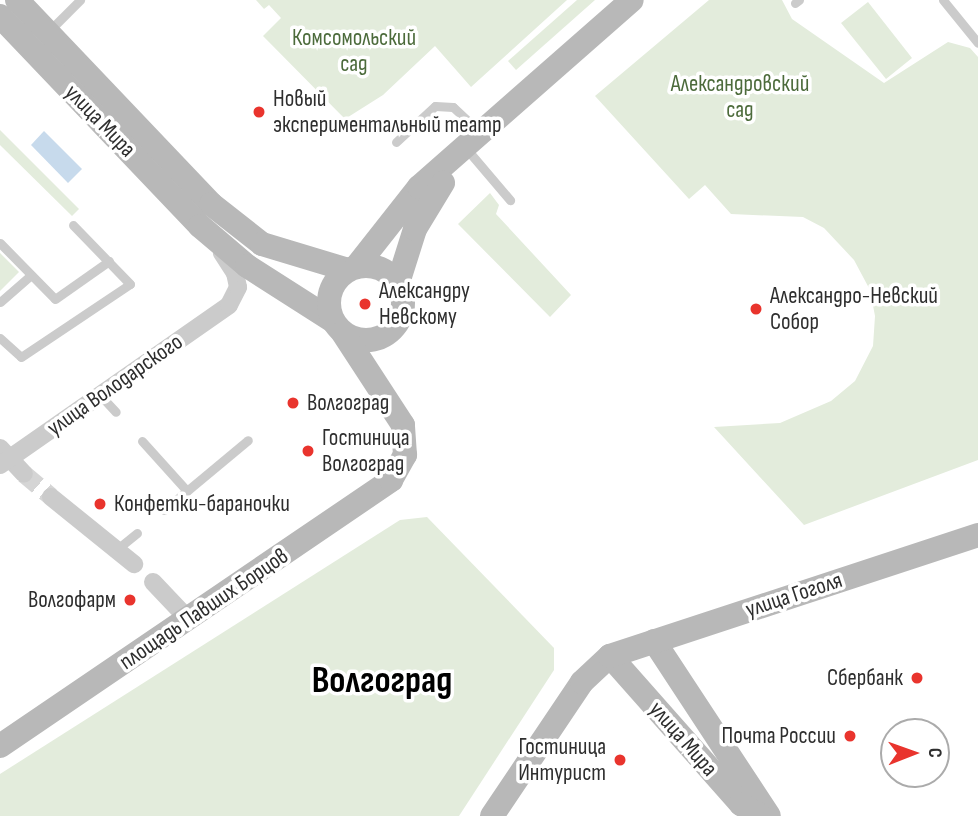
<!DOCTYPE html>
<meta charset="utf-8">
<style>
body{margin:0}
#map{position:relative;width:978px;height:816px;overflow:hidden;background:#fff;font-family:"Sofia Sans Condensed",sans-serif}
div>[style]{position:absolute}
.green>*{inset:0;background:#e3ecdc}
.water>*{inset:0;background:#c7daec}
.street-tunnel>*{height:18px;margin-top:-9px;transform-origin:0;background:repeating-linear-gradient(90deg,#d5d5d5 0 18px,transparent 0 27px)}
.lane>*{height:9px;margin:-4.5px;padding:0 4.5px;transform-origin:4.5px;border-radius:4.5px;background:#cbcbcb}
.street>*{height:18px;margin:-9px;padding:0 9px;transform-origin:9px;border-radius:9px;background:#cbcbcb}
.secondary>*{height:24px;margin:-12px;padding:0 12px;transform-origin:12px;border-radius:12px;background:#b8b8b8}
.secondary>.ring{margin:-12px;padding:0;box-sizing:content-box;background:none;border:24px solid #b8b8b8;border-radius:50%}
.dots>*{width:19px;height:19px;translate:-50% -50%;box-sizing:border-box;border:4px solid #fff;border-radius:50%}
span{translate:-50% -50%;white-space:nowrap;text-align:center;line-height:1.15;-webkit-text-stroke:7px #fff;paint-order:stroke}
.park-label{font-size:23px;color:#4c6b3b}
.poi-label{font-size:23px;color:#2e2e2e}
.left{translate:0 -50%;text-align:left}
.right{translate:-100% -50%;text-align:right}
.street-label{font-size:23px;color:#2e2e2e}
.town-label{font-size:37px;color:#000;font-weight:700}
.north{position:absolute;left:880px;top:718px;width:70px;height:70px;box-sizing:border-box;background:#fff;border:2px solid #ababab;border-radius:50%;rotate:89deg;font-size:19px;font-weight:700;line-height:28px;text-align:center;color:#2e2e2e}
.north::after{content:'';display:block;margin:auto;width:24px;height:32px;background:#e9342d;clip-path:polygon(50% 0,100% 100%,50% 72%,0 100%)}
</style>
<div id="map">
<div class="green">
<div style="clip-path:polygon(256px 0,567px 0,471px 87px,435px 46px,383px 95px,345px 119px,263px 36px,281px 18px,269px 5px,264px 9px)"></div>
<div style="clip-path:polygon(577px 0,595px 0,516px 70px,508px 61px)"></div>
<div style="clip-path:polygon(709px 0,782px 0,792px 19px,884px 83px,948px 42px,970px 48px,978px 57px,978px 460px,804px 525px,714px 427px,780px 423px,831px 401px,855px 381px,873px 346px,875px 316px,870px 290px,854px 260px,824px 228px,803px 217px,731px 214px,705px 185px,689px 199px,595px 96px)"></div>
<div style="clip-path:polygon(868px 2px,912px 58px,886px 79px,841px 23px)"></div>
<div style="clip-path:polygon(0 130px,79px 209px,72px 216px,0 145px)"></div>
<div style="clip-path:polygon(490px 193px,499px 205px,496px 214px,571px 295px,550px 317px,458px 224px)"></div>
<div style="clip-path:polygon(0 253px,19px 272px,0 291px)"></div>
<div style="clip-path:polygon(427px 517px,554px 648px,554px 670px,459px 816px,0 816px,0 774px,400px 520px)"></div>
</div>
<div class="water">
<div style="clip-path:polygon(44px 131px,82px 169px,68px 183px,31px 145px)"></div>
</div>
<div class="street-tunnel">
<div style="left:24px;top:474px;width:35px;rotate:40deg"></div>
</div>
<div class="lane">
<div style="left:943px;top:0;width:55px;rotate:50.9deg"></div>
<div style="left:795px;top:3px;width:5px;rotate:-37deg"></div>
<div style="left:49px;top:31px;width:44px;rotate:-45deg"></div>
<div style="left:396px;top:142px;width:53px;rotate:-42.7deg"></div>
<div style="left:435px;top:106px;width:18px;rotate:3deg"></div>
<div style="left:453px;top:107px;width:34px;rotate:43deg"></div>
<div style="left:470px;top:153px;width:62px;rotate:49.6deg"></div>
<div style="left:0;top:243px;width:78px;rotate:45.5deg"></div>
<div style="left:55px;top:299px;width:66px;rotate:-35.1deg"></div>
<div style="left:0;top:302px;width:41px;rotate:-41.1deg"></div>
<div style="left:0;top:338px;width:28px;rotate:42deg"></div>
<div style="left:21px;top:357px;width:131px;rotate:-33.8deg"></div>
<div style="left:130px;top:284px;width:82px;rotate:-134deg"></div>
<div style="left:100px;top:395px;width:23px;rotate:47deg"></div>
<div style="left:142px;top:441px;width:67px;rotate:48deg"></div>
<div style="left:164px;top:510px;width:109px;rotate:-39.8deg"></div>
<div style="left:116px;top:550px;width:27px;rotate:-39deg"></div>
</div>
<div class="street">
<div style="left:0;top:448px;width:35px;rotate:47deg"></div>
<div style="left:0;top:465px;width:279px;rotate:-34.9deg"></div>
<div style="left:229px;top:305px;width:20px;rotate:-63deg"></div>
<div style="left:238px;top:287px;width:14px;rotate:-102deg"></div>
<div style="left:235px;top:273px;width:24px;rotate:-123deg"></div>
<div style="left:51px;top:497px;width:107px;rotate:38.9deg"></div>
<div style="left:153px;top:582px;width:51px;rotate:46.6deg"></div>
</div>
<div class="secondary">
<div style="left:17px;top:0;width:282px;rotate:46.4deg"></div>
<div style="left:211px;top:204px;width:65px;rotate:38.1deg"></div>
<div style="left:262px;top:244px;width:90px;rotate:16.8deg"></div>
<div style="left:0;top:16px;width:290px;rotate:46.4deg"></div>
<div style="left:200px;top:226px;width:62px;rotate:40.4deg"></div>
<div style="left:247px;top:266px;width:102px;rotate:32.6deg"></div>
<div class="ring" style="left:329px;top:266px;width:50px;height:50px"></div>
<div style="left:356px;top:267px;width:102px;rotate:-51.8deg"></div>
<div style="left:419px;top:187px;width:283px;rotate:-41.3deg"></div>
<div style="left:398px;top:283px;width:57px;rotate:-72.5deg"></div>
<div style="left:415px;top:229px;width:54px;rotate:-58.7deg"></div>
<div style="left:654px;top:641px;width:209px;rotate:56.7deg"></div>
<div style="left:610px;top:656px;width:198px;rotate:48.5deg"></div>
<div style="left:741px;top:804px;width:23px;rotate:31deg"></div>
<div style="left:0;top:746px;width:473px;rotate:-34.2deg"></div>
<div style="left:391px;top:480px;width:29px;rotate:-61deg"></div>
<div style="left:405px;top:455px;width:30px;rotate:-94deg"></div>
<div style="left:403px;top:425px;width:110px;rotate:-123.1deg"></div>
<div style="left:492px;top:816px;width:161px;rotate:-56.1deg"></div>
<div style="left:582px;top:682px;width:38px;rotate:-43deg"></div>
<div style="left:610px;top:656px;width:387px;rotate:-18.2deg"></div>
</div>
<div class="dots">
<div style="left:259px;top:112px;background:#e9342d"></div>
<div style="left:365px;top:304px;background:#e9342d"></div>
<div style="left:756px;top:309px;background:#e9342d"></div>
<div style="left:293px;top:403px;background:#e9342d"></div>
<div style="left:308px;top:451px;background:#e9342d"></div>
<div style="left:100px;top:504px;background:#e9342d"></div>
<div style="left:130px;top:600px;background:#e9342d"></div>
<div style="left:917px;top:678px;background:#e9342d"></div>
<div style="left:850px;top:736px;background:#e9342d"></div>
<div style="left:620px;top:760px;background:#e9342d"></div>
</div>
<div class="park-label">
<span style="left:354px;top:51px">Комсомольский<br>сад</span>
<span style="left:740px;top:97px">Александровский<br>сад</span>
</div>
<div class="poi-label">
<span class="left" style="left:273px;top:112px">Новый<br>экспериментальный театр</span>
<span class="left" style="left:379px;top:304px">Александру<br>Невскому</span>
<span class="left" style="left:770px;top:309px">Александро-Невский<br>Собор</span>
<span class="left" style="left:307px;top:403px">Волгоград</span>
<span class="left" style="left:322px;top:451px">Гостиница<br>Волгоград</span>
<span class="left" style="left:114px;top:504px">Конфетки-бараночки</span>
<span class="right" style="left:116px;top:600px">Волгофарм</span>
<span class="right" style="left:903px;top:678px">Сбербанк</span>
<span class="right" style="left:836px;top:736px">Почта России</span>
<span class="right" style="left:606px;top:760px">Гостиница<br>Интурист</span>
</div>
<div class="street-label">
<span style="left:100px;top:121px;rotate:46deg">улица Мира</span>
<span style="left:115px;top:385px;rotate:-35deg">улица Володарского</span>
<span style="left:794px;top:595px;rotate:-18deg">улица Гоголя</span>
<span style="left:204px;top:609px;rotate:-34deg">площадь Павших Борцов</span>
<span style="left:683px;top:739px;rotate:49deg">улица Мира</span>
</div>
<div class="town-label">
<span style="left:382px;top:681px">Волгоград</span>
</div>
<div class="north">С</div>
</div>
